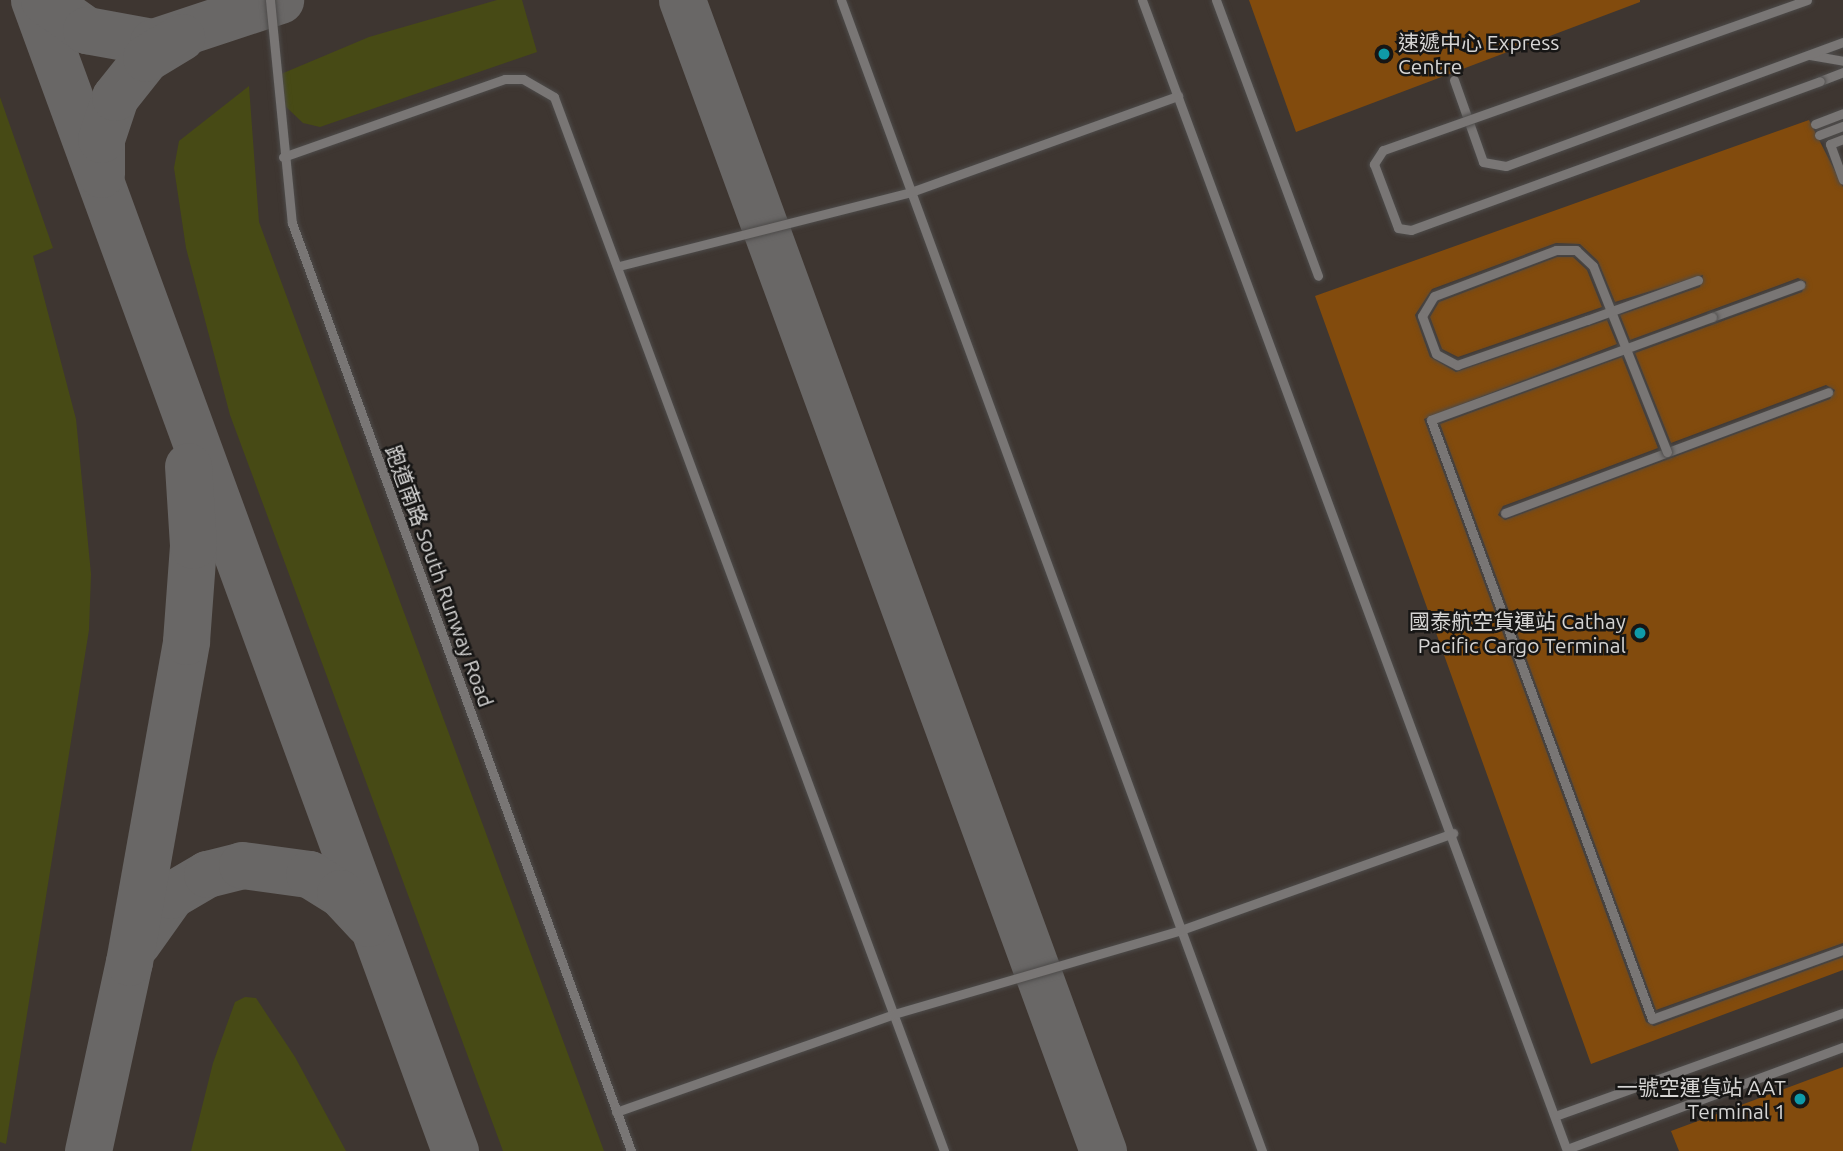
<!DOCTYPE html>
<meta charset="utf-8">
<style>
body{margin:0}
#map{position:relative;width:1843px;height:1151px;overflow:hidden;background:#302d2c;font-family:Ubuntu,"Noto Sans TC",sans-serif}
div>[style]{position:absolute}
.built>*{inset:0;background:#3e3631}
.green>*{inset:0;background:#474a15}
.taxiway>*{height:47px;margin:-23.5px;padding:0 23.5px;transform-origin:23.5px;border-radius:23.5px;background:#696766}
.building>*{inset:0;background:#824b0d}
.roads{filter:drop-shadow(0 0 2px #4d4b4a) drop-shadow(0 0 2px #4d4b4a)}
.service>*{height:9px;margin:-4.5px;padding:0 4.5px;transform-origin:4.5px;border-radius:4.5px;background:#797675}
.bridges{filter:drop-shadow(0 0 2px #4d4b4a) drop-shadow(0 0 2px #4d4b4a)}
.service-bridge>*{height:9px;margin:-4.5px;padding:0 4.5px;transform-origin:4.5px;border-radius:4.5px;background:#797675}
.dots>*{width:19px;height:19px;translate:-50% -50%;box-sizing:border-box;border:4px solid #171615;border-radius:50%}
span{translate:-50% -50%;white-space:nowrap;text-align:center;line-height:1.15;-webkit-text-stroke:5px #171615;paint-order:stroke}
.poi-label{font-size:21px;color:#d6d5d4}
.left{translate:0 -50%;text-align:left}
.right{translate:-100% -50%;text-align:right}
.street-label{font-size:21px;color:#d6d5d4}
</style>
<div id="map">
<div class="built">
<div style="clip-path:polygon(0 0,1843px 0,1843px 1151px,0 1151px)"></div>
</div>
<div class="green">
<div style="clip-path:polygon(497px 0,522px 0,537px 52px,320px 127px,303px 123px,284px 105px,281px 74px,369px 37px)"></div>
<div style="clip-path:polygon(249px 86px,259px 222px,604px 1151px,503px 1151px,230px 415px,186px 248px,174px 168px,179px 141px)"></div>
<div style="clip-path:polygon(0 97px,53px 248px,33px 256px,76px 419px,91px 574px,89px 630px,6px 1144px,0 1142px)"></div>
<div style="clip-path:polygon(245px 997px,256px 998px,295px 1057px,346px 1151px,191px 1151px,213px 1063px,235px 1002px)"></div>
</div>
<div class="taxiway">
<div style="left:34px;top:0;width:1226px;rotate:69.91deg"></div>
<div style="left:44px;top:0;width:52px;rotate:35.5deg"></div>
<div style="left:86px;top:30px;width:68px;rotate:10.2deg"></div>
<div style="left:153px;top:42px;width:134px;rotate:-18.3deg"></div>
<div style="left:682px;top:0;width:1226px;rotate:69.91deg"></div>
<div style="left:101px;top:174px;width:35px;rotate:-90deg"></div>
<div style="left:101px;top:139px;width:44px;rotate:-71.6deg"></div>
<div style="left:115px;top:97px;width:50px;rotate:-51.5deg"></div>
<div style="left:146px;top:58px;width:41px;rotate:-31deg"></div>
<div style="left:137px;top:943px;width:59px;rotate:-54.7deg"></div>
<div style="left:171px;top:895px;width:42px;rotate:-30.3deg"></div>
<div style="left:207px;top:874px;width:36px;rotate:-14deg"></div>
<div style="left:242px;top:865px;width:68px;rotate:7.7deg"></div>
<div style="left:309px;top:874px;width:36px;rotate:32deg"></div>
<div style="left:340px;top:893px;width:41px;rotate:47deg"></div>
<div style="left:88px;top:1151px;width:193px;rotate:-77.8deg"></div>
<div style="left:129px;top:962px;width:326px;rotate:-79.9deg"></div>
<div style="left:186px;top:641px;width:96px;rotate:-85.8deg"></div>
<div style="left:193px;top:545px;width:79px;rotate:-93.6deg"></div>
</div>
<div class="building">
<div style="clip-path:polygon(1249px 0,1640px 0,1640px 2px,1296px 132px)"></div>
<div style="clip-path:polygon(1809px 120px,1843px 187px,1843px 943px,1656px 1010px,1440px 424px,1622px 357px,1658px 448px,1503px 506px,1498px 515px,1505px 520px,1830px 399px,1835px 390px,1826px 385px,1671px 443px,1635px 353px,1802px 292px,1806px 282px,1798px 278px,1630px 340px,1620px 315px,1700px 287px,1703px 275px,1615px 302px,1598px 261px,1580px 244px,1556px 243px,1432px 289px,1415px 315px,1430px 357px,1456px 372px,1607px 320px,1617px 344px,1424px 419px,1646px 1022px,1654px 1026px,1843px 957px,1843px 970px,1591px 1064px,1315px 296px)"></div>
<div style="clip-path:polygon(1557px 257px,1573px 257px,1587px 270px,1602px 307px,1458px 357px,1442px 349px,1430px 317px,1439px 302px)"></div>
<div style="clip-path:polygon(1843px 1067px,1843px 1151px,1679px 1151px,1671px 1131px)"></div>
</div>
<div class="roads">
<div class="service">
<div style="left:270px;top:0;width:224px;rotate:84.4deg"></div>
<div style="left:292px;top:223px;width:988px;rotate:69.93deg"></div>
<div style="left:841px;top:0;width:1226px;rotate:69.91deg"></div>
<div style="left:1142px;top:0;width:1227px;rotate:69.73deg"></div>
<div style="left:1216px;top:0;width:294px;rotate:69.7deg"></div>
<div style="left:1810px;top:55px;width:34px;rotate:10deg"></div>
<div style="left:1454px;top:80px;width:87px;rotate:70.5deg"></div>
<div style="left:1483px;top:162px;width:23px;rotate:10deg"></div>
<div style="left:1506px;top:166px;width:359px;rotate:-20.2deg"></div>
<div style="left:1820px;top:81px;width:25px;rotate:-21deg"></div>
<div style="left:1815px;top:124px;width:30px;rotate:-21deg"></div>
<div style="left:1819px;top:135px;width:26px;rotate:-21deg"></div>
<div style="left:1843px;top:139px;width:14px;rotate:159deg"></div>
<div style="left:1830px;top:144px;width:38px;rotate:70deg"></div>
<div style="left:283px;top:157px;width:235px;rotate:-19.4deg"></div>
<div style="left:505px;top:79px;width:18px"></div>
<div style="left:523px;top:79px;width:36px;rotate:30deg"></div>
<div style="left:554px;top:97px;width:1124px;rotate:69.69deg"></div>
<div style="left:619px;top:266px;width:301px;rotate:-14.2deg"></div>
<div style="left:911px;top:192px;width:284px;rotate:-19.8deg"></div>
<div style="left:1712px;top:317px;width:94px;rotate:-20deg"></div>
<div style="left:1505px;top:513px;width:345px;rotate:-20.5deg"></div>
<div style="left:616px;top:1112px;width:295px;rotate:-19.4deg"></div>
<div style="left:894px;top:1014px;width:299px;rotate:-16.3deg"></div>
<div style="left:1181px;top:930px;width:289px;rotate:-19.6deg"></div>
<div style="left:1555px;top:1116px;width:306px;rotate:-19.7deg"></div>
<div style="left:1567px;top:1149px;width:294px;rotate:-20.3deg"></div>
</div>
</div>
<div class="bridges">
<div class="service-bridge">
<div style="left:1807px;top:0;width:450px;rotate:160.5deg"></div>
<div style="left:1383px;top:150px;width:17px;rotate:123deg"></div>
<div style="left:1374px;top:164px;width:68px;rotate:69.4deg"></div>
<div style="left:1398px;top:228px;width:13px;rotate:9deg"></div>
<div style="left:1411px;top:230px;width:435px;rotate:-20deg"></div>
<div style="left:1712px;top:317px;width:299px;rotate:159.9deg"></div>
<div style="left:1431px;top:420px;width:638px;rotate:69.75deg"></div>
<div style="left:1652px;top:1019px;width:203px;rotate:-19.9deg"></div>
<div style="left:1667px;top:452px;width:200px;rotate:-111.7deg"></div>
<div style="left:1593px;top:266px;width:23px;rotate:-137deg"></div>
<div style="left:1576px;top:250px;width:20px;rotate:180deg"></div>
<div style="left:1556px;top:250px;width:130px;rotate:159.3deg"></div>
<div style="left:1434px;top:296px;width:23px;rotate:121deg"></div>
<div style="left:1422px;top:316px;width:40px;rotate:69.8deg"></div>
<div style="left:1436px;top:354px;width:24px;rotate:28deg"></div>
<div style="left:1457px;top:365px;width:138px;rotate:-19.1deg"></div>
<div style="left:1587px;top:320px;width:118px;rotate:-19.8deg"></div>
</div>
</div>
<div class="dots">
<div style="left:1384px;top:54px;background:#0f9aa8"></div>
<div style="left:1640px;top:633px;background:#0f9aa8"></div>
<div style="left:1800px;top:1099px;background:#0f9aa8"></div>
</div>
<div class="poi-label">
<span class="left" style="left:1398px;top:54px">速遞中心 Express<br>Centre</span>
<span class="right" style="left:1626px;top:633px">國泰航空貨運站 Cathay<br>Pacific Cargo Terminal</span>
<span class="right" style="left:1786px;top:1099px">一號空運貨站 AAT<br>Terminal 1</span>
</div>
<div class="street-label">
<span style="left:440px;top:576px;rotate:70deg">跑道南路 South Runway Road</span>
</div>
</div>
